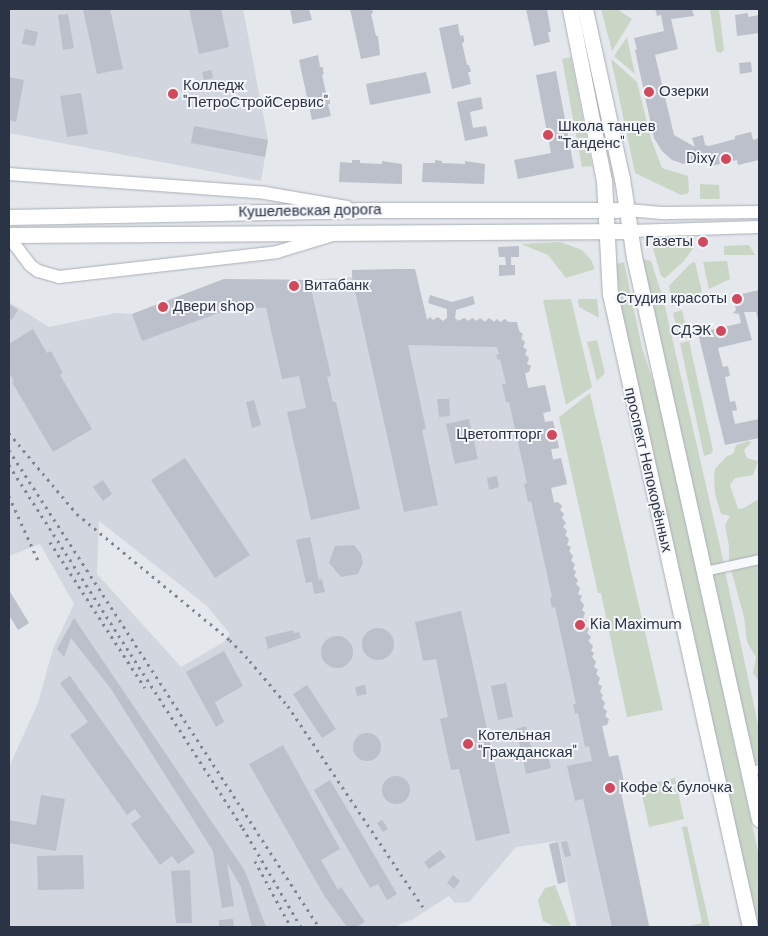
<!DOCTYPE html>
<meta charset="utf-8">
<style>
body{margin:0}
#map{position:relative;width:768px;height:936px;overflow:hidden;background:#e4e7ec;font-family:"DM Sans",sans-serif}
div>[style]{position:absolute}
.built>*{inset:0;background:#d2d6de}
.green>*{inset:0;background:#c9d6c5}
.building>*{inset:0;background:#bbc0ca}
.round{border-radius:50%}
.roads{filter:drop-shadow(0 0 1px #a9aeb7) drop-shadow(0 0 1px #a9aeb7)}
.minor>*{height:9px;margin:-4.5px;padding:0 4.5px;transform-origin:4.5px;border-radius:4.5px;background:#f7f8fa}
.secondary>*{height:12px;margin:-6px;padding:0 6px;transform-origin:6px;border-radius:6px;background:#fff}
.primary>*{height:15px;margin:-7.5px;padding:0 7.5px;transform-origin:7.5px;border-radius:7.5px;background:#fff}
.rail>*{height:2.5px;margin-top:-1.25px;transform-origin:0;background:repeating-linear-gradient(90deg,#7d8696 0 2.5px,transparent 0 7.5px)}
.dots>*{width:14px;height:14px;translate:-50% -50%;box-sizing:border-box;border:2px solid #f4f6f9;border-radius:50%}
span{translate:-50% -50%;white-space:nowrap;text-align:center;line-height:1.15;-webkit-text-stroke:4px #f4f6f9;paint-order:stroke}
.poi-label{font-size:15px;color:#2b3445}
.left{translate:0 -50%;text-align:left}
.right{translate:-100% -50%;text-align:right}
.street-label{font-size:15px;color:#2b3445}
.frame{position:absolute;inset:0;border:10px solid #2b3445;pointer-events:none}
</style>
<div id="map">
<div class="built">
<div style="clip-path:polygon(9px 9px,243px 9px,268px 140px,261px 181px,9px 133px)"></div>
<div style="clip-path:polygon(evenodd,396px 269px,415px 269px,427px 320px,430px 317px,433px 320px,443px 321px,447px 318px,452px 321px,455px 318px,460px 321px,464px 318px,468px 321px,472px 318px,477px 321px,480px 318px,485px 322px,489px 318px,494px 322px,497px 319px,500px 322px,505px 319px,509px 322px,517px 322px,519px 331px,523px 334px,521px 337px,525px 342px,523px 347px,527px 350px,525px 354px,527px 364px,531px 366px,529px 372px,525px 373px,528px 388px,545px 385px,551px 411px,543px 413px,545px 422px,553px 421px,559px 448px,551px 449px,553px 459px,561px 458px,567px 484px,551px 488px,554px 502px,558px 502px,562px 506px,560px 510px,564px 514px,562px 519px,566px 523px,563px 527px,567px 531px,565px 535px,569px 539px,567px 545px,571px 547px,569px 553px,573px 556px,571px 560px,575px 564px,573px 569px,576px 572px,574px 576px,578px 580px,576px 584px,580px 588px,578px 594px,582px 596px,580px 600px,584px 605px,582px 610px,585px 613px,583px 618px,587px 621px,585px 625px,589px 629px,587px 633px,591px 637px,589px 641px,593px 646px,591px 651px,594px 653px,592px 657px,596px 662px,594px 667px,598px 670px,596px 674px,598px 684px,602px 686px,599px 692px,603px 695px,601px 699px,605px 703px,603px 708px,607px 711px,605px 716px,609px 719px,602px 726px,609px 757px,618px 755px,624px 782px,619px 784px,649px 926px,577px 927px,558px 841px,516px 847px,469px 902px,455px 903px,449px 896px,413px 919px,394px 927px,9px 927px,9px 767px,38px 703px,53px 649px,74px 604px,40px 544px,9px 556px,9px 302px,49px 327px,116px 313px,132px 314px,224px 279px,309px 280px,352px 277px,396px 269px,99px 521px,207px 606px,230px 634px,224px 642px,181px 667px,97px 574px,99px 521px)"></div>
</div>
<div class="green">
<div style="clip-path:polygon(601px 9px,617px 9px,632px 19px,612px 51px)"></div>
<div style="clip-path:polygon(710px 9px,719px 9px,724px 50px,720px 53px,716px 51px)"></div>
<div style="clip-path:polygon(627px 37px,635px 74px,614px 56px)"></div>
<div style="clip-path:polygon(571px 57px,592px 166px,582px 167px,562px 59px)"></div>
<div style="clip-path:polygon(611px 59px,637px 82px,651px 139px,662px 168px,688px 176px,689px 192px,687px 194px,681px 195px,635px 173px)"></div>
<div style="clip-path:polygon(700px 184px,719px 185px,720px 199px,700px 199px)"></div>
<div style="clip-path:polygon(560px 242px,582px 250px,591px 260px,595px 269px,566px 278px,548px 255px,521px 244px)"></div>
<div style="clip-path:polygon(659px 242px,690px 242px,694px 247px,684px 261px,665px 278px,661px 276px,653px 248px)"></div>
<div style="clip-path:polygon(749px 245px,755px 255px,724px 255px,724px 246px)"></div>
<div style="clip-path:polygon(643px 259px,651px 261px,663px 298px,724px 564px,711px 566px)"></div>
<div style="clip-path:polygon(727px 261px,730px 279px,709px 289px,703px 262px)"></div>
<div style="clip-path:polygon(624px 262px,642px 348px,657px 393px,759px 856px,759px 927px,757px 927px,622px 314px,616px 264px)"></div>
<div style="clip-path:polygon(695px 262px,702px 292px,672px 306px,669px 286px,690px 264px)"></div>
<div style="clip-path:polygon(571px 299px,592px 387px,566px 405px,543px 300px)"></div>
<div style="clip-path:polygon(578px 299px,597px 299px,599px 318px,579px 307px)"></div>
<div style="clip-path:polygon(682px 310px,688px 337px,679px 339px,673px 313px)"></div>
<div style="clip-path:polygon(597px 340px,605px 373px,597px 381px,587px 342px)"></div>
<div style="clip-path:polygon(689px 341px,713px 450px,711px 454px,704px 456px,680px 343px)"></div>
<div style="clip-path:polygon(590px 393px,663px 710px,627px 717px,601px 593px,598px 593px,559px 417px)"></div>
<div style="clip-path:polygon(748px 441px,751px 442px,750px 444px,744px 450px,747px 458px,758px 461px,753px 475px,735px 478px,730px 485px,738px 509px,744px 508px,757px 500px,759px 503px,759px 682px,753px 673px,756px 657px,747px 642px,744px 617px,729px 562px,729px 546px,725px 525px,730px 516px,721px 514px,715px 494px,714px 477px,715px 469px,727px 456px,733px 454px,736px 445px)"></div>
<div style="clip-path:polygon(725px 571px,759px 729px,759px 762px,754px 763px,713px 574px)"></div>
<div style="clip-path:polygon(675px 778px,684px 819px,649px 827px,640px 786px)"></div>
<div style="clip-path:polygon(687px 826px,710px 927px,685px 927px,702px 923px,682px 827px)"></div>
<div style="clip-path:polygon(555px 885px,571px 927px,556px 927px,543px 921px,538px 900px,545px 888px)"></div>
</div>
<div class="building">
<div style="clip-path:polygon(83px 9px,110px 9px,123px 69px,97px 74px)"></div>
<div style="clip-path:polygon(189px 9px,221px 9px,229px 47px,199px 54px)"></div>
<div style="clip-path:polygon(290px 9px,309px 9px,312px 20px,293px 24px)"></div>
<div style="clip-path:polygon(350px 9px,372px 9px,373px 13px,371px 14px,376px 36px,378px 36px,380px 55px,361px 59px)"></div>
<div style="clip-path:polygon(526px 9px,547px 9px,551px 32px,548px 32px,550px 42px,534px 46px)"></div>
<div style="clip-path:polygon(655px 9px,692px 9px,694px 16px,671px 19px,678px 49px,655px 55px,674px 135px,695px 147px,692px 138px,703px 135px,705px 145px,709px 146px,735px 139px,735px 136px,751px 132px,753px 140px,759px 138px,759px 160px,738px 165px,737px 160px,711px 166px,710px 161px,684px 164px,672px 160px,662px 151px,654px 138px,635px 50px,637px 49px,634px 38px,664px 31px,661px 15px,657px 16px)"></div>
<div style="clip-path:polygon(748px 13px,748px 17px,759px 15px,759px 33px,737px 36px,735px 15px)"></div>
<div style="clip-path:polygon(68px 14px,74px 48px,63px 50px,58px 15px)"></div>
<div style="clip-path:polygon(458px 24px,460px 36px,463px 35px,464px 39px,464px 42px,462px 43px,467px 65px,469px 65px,471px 72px,468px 72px,471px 84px,452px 89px,439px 28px)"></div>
<div style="clip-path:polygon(25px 29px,38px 32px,35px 46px,22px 44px)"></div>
<div style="clip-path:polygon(318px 55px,320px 67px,323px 67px,323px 70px,324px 74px,322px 75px,327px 97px,329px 96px,330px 100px,330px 104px,328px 104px,331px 116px,312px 120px,299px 60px)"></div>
<div style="clip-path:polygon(751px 62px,752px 72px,740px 74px,739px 63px)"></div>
<div style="clip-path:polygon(211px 70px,213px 78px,204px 80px,202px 72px)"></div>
<div style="clip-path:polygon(556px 71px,574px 168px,518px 179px,514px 160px,551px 153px,536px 75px)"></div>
<div style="clip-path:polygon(426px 72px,431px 93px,370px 105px,366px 84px)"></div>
<div style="clip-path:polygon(9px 77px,24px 80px,16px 122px,9px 120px)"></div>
<div style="clip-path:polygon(81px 93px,88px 134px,67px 137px,60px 96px)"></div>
<div style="clip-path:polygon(481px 97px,483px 109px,470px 112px,473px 128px,486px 126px,488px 136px,465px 141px,457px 102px)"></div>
<div style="clip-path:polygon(194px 126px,268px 140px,265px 157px,191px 143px)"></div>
<div style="clip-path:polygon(352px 160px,360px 160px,360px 163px,382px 164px,382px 161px,402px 164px,402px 184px,339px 182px,340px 162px,352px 163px)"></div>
<div style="clip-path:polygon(435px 160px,442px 161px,442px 163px,465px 164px,465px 161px,485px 164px,484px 184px,422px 182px,423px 163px,435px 163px)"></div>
<div style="clip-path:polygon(519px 246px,519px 257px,511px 257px,511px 265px,515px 265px,515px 275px,499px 276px,499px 265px,506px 265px,505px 257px,499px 257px,498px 247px)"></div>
<div style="clip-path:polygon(396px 269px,415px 269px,427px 320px,430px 317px,433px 320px,438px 317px,443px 321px,447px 318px,447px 309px,428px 303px,430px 295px,452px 302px,473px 296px,475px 304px,456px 310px,455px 318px,458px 321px,464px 318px,469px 321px,472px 318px,477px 321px,480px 318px,485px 322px,489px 318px,494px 322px,497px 319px,500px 322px,505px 319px,508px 322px,517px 322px,519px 331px,523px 334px,521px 339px,525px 342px,523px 347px,527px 350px,525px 354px,529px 358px,527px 364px,531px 366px,529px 372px,525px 373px,528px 388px,545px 385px,551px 411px,543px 413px,545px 422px,553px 421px,559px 448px,551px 449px,553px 460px,561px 458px,567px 484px,551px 488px,554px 503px,558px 502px,562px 506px,560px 510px,564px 514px,562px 518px,566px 523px,563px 527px,567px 531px,565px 535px,569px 539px,567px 545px,571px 547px,569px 551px,573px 556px,571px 561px,575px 564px,573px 569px,576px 572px,574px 576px,578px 580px,576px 584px,580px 588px,578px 594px,582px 596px,580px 600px,584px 605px,582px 610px,585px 613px,583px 618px,587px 621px,585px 625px,589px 629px,587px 633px,591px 637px,588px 641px,593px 646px,591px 651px,594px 653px,592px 657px,596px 662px,594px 667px,598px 670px,596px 674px,600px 678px,598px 684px,602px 686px,600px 692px,603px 695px,601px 698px,605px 703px,603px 708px,607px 711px,605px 717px,609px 719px,607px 725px,602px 726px,609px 757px,618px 755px,624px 782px,619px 783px,649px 926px,612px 927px,583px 799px,575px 801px,567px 766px,592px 761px,589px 746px,585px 747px,578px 713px,575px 714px,573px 704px,576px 704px,555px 607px,552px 608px,550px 598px,552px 597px,531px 501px,528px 502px,524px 484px,527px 483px,509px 402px,506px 402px,502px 384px,506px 384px,500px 359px,498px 360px,496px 355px,499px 354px,497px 347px,408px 345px,426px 429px,422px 430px,438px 505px,404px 512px,352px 277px,352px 270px)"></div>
<div style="clip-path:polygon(224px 279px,309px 280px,331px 376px,327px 377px,333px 402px,336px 402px,360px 509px,311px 520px,287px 412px,306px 408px,299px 376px,282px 379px,266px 308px,235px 307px,142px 341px,132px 314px)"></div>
<div style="clip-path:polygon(759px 290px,759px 324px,756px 312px,744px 312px,752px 340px,718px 348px,723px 367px,728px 366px,730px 376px,725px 377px,730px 402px,735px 401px,737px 410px,732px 411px,735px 424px,759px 419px,759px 438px,725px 445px,698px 333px,741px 323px,739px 314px,733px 313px,736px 310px,733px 296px)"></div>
<div style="clip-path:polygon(9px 304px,18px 310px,12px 320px,9px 318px)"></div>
<div style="clip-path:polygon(33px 329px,47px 353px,51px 351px,63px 373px,60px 375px,92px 429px,53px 452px,12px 382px,14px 381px,9px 373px,9px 344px)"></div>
<div style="clip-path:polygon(437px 399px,449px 399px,450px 416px,439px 417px)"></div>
<div style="clip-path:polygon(254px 400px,261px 425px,252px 428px,246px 402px)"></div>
<div style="clip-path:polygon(469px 419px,478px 459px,455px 464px,446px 424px)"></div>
<div style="clip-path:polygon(185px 458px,250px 555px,215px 578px,151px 480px)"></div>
<div style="clip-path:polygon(497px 476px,499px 487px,489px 490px,487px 478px)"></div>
<div style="clip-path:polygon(103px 480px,112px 494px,103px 501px,93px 487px)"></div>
<div style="clip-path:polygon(310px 537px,319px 580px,322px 579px,325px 592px,314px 594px,312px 582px,306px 583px,296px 540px)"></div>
<div style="clip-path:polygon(354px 545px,361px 554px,363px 563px,358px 574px,341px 577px,329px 563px,335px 546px)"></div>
<div style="clip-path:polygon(9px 590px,29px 623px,18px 630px,9px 615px)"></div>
<div style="clip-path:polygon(461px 611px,510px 833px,476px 841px,459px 769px,451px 770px,440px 719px,448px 717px,436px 659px,423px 661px,415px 622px)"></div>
<div style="clip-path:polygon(74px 618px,245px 871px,266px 927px,252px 927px,241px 887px,227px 863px,234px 906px,222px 908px,213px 851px,111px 689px,71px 638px,64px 657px,57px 649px)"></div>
<div class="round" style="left:362px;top:628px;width:32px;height:32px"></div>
<div style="clip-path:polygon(293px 630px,294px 633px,299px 632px,301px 638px,268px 649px,265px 637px)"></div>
<div class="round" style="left:321px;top:636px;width:32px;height:32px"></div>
<div style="clip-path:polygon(224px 651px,243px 686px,215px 702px,224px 722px,216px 727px,186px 672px)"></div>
<div style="clip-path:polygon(70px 676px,195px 852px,178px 864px,172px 856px,160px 865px,131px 824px,141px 817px,135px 809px,127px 815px,70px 735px,88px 722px,60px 683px)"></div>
<div style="clip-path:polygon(506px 683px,513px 717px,498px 720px,491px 686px)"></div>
<div style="clip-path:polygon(307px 685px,336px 729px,322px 738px,293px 694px)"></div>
<div style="clip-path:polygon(365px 685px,367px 694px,357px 696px,355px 687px)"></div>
<div style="clip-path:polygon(526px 726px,533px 754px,522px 756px,516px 729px)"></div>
<div class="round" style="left:353px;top:733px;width:28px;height:28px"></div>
<div style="clip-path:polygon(283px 745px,340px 849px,321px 860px,338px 890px,341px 887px,365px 922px,356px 927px,347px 927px,325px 897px,249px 764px)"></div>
<div style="clip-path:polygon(548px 755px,551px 768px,526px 774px,523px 760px)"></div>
<div class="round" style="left:382px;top:776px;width:28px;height:28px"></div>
<div style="clip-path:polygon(330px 780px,397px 894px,387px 900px,378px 884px,370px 888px,314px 790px)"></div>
<div style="clip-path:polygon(41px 795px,65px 799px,56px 851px,9px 843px,9px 820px,36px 825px)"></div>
<div style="clip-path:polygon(382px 820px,388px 829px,383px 832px,377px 823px)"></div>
<div style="clip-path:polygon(567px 841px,571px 856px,565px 857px,561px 842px)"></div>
<div style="clip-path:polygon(558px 842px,566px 882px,558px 884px,549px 844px)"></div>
<div style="clip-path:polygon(440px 850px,446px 857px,429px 869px,424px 862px)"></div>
<div style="clip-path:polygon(83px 855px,84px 889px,38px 890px,37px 856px)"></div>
<div style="clip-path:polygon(190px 870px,192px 923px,176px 923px,171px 871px)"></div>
<div style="clip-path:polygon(453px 875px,460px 881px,454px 889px,447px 883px)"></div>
<div style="clip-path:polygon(233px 919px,234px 927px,219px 927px,219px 920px)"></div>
</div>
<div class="roads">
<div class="minor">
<div style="left:705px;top:571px;width:55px;rotate:-12.5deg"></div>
<div style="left:749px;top:771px;width:10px;rotate:-11deg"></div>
</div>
<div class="secondary">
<div style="left:9px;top:174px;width:257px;rotate:4.2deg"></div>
<div style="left:265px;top:193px;width:83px;rotate:9.7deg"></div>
<div style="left:627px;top:210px;width:38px;rotate:5deg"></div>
<div style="left:665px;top:213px;width:94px;rotate:-0.6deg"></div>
<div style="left:630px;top:231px;width:129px;rotate:-1.8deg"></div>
<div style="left:9px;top:237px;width:35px;rotate:53deg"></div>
<div style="left:30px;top:265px;width:10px;rotate:37deg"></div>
<div style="left:38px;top:271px;width:22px;rotate:16deg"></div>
<div style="left:59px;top:277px;width:219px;rotate:-6.5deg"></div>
<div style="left:277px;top:252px;width:59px;rotate:-16.9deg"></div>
</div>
<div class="primary">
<div style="left:570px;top:9px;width:175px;rotate:78.8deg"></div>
<div style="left:604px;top:181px;width:113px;rotate:87deg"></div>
<div style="left:610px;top:294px;width:648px;rotate:77.53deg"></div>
<div style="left:585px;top:9px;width:173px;rotate:77.7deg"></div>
<div style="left:622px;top:178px;width:80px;rotate:81.4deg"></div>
<div style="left:634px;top:257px;width:576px;rotate:77.46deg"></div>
<div style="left:9px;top:217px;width:350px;rotate:-1.1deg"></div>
<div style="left:359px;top:210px;width:258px"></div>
<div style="left:9px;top:235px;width:621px;rotate:-0.37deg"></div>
</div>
</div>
<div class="rail">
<div style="left:9px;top:433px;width:106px;rotate:50deg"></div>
<div style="left:77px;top:514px;width:198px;rotate:39.5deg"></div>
<div style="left:230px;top:640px;width:29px;rotate:46deg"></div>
<div style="left:250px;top:661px;width:59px;rotate:49.8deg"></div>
<div style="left:288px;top:706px;width:242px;rotate:56.1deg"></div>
<div style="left:9px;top:450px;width:569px;rotate:56.98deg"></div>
<div style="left:9px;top:465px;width:432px;rotate:57.2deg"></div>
<div style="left:243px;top:828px;width:115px;rotate:59.6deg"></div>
<div style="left:9px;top:496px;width:70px;rotate:65.6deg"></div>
<div style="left:50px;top:542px;width:174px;rotate:56.9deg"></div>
<div style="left:255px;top:861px;width:75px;rotate:61.4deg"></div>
</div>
<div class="dots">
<div style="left:649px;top:92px;background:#d1495b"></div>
<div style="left:173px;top:94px;background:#d1495b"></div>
<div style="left:548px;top:135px;background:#d1495b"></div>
<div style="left:726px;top:159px;background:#d1495b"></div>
<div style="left:703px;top:242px;background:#d1495b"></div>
<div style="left:294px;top:286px;background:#d1495b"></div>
<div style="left:737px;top:299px;background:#d1495b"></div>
<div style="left:163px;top:307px;background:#d1495b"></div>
<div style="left:721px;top:331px;background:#d1495b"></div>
<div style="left:552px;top:435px;background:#d1495b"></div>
<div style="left:580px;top:625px;background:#d1495b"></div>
<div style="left:468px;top:744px;background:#d1495b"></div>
<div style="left:610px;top:788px;background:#d1495b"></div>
</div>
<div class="poi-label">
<span class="left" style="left:183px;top:94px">Колледж<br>"ПетроСтройСервис"</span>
<span class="left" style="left:659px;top:92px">Озерки</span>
<span class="left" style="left:558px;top:135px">Школа танцев<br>"Танденс"</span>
<span class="right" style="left:716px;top:159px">Dixy</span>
<span class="right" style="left:693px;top:242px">Газеты</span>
<span class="left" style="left:304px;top:286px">Витабанк</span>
<span class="right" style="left:727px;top:299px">Студия красоты</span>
<span class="left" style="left:173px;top:307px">Двери shop</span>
<span class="right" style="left:711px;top:331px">СДЭК</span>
<span class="right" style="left:542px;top:435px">Цветоптторг</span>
<span class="left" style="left:590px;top:625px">Kia Maximum</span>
<span class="left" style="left:478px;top:744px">Котельная<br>"Гражданская"</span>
<span class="left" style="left:620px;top:788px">Кофе &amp; булочка</span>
</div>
<div class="street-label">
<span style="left:310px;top:211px;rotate:-1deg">Кушелевская дорога</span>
<span style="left:648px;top:470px;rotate:77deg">проспект Непокорённых</span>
</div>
<div class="frame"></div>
</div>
